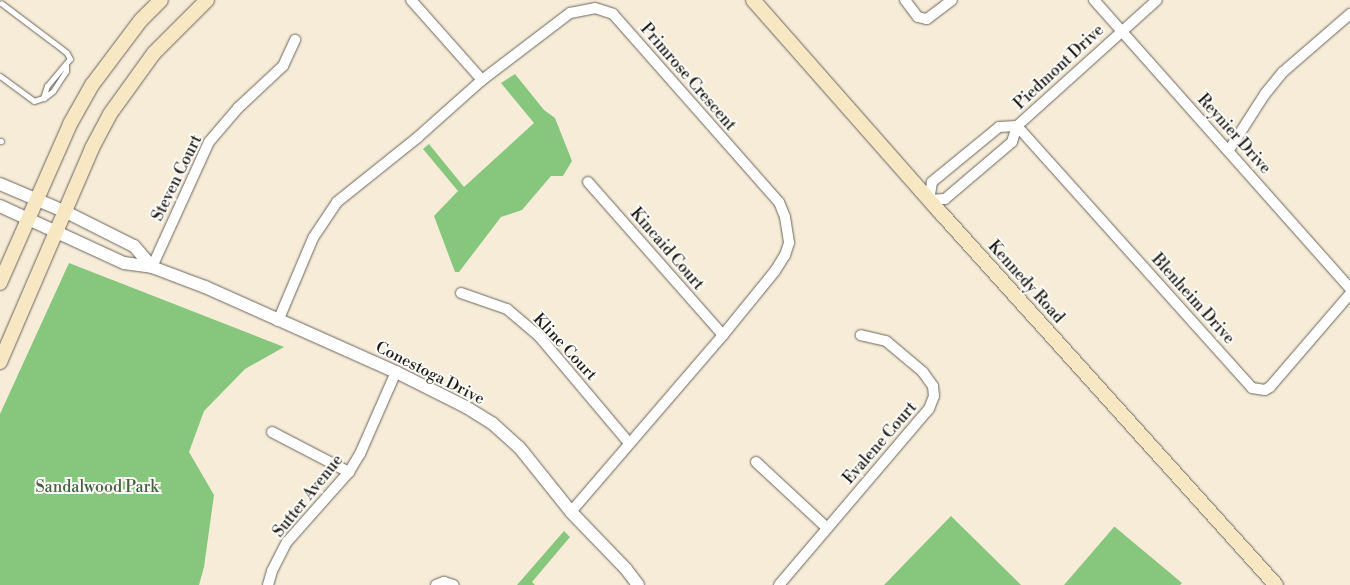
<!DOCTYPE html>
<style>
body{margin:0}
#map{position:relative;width:1350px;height:585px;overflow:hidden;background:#f7ecd8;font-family:"Libre Bodoni",serif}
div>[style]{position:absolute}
.green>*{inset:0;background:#86c67d}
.roads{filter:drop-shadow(0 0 1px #69655e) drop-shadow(0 0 1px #69655e)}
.service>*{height:5px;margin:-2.5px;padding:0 2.5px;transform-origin:2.5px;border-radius:2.5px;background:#fff}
.minor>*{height:10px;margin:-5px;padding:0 5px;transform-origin:5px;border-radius:5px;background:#fff}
.tertiary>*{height:12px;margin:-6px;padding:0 6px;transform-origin:6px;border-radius:6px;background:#fff}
.secondary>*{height:14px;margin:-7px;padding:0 7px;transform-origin:7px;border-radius:7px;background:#f7e8c3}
span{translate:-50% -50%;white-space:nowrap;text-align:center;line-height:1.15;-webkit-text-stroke:4px #fdfcf7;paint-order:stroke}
.street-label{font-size:16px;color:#1c1c1c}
.park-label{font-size:16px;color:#466043}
</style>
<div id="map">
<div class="green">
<div style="clip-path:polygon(515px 74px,544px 110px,555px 118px,572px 161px,563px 176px,551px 176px,522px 210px,501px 217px,459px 272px,455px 272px,434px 216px,458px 191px,423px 149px,429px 144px,464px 187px,534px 123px,501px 83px)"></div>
<div style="clip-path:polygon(69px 263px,284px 347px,245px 369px,204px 411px,189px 452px,214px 495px,204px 567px,199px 585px,0 585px,0 414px)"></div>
<div style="clip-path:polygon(951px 516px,1021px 585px,884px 585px)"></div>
<div style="clip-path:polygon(1114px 527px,1115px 527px,1182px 583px,1180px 585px,1064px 585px)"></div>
<div style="clip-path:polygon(564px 531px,570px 537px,532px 582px,535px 585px,517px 585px)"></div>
</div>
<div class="roads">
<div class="service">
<div style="left:0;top:76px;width:42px;rotate:36.3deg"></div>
<div style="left:34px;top:101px;width:9px;rotate:-18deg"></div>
<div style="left:43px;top:98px;width:13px;rotate:-72deg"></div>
<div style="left:47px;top:86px;width:35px;rotate:-50deg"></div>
<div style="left:70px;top:59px;width:7px;rotate:-117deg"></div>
<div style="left:67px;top:53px;width:16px;rotate:-142deg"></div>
<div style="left:54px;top:43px;width:66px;rotate:-143deg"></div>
<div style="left:44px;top:98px;width:11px;rotate:-38deg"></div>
<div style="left:53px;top:91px;width:24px;rotate:-57deg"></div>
<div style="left:66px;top:71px;width:5px;rotate:-90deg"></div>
<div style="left:0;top:141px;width:1px"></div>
</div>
<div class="minor">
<div style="left:411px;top:0;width:107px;rotate:48.4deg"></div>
<div style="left:905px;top:0;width:21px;rotate:53deg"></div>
<div style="left:918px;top:17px;width:9px;rotate:13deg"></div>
<div style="left:927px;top:19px;width:31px;rotate:-37deg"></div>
<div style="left:1094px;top:0;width:385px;rotate:48.4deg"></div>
<div style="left:1017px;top:126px;width:352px;rotate:48.1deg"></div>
<div style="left:1252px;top:388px;width:13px;rotate:9deg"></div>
<div style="left:1265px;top:390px;width:6px;rotate:-31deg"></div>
<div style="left:1270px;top:387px;width:123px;rotate:-49.3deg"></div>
<div style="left:1017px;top:126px;width:18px;rotate:177deg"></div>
<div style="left:999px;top:127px;width:87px;rotate:140.6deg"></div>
<div style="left:932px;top:182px;width:18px;rotate:99deg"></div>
<div style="left:929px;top:200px;width:16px;rotate:-4deg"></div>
<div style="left:945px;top:199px;width:88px;rotate:-40.4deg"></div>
<div style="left:1012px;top:142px;width:17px;rotate:-73deg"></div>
<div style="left:1017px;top:126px;width:188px;rotate:-42deg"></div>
<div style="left:1229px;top:150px;width:67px;rotate:-57.3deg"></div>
<div style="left:1265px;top:94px;width:28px;rotate:-51deg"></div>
<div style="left:1283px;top:72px;width:89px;rotate:-40.9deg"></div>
<div style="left:588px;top:182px;width:204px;rotate:48.6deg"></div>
<div style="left:152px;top:267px;width:137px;rotate:-65.5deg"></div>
<div style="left:209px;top:142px;width:45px;rotate:-49.5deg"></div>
<div style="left:238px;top:108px;width:62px;rotate:-43deg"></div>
<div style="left:283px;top:66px;width:29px;rotate:-65deg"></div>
<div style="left:461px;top:293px;width:49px;rotate:19.2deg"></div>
<div style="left:507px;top:309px;width:42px;rotate:40.2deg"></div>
<div style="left:539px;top:336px;width:140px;rotate:49.9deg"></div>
<div style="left:278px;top:321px;width:90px;rotate:-67.1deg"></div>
<div style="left:313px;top:238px;width:43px;rotate:-56.3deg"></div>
<div style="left:337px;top:202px;width:104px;rotate:-38.7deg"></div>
<div style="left:418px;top:137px;width:86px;rotate:-41.7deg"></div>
<div style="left:482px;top:80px;width:111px;rotate:-37.3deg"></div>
<div style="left:570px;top:13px;width:25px;rotate:-11deg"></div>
<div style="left:595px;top:8px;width:19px;rotate:18deg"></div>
<div style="left:613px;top:14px;width:251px;rotate:48.6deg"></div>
<div style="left:779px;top:202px;width:16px;rotate:68deg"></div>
<div style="left:785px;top:217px;width:26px;rotate:81deg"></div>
<div style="left:789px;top:243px;width:13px;rotate:108deg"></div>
<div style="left:785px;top:255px;width:19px;rotate:122deg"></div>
<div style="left:775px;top:271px;width:82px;rotate:129.1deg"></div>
<div style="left:723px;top:335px;width:233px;rotate:130.7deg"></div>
<div style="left:272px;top:432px;width:87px;rotate:27.5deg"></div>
<div style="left:756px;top:462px;width:97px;rotate:42.9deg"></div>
<div style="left:268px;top:585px;width:15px;rotate:-74deg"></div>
<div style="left:272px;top:571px;width:33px;rotate:-63deg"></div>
<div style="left:287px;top:542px;width:94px;rotate:-48.5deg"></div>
<div style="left:349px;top:472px;width:21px;rotate:-59deg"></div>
<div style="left:360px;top:454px;width:90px;rotate:-66.3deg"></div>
<div style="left:436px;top:585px;width:9px;rotate:-21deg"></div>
<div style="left:444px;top:582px;width:10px;rotate:17deg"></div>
<div style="left:779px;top:585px;width:231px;rotate:-49.6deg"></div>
<div style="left:929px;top:409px;width:14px;rotate:-69deg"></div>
<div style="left:934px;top:396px;width:10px;rotate:-96deg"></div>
<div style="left:933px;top:386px;width:17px;rotate:-126deg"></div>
<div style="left:923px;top:372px;width:48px;rotate:-140deg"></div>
<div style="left:886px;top:341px;width:26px;rotate:-167deg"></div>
</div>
<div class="tertiary">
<div style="left:0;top:184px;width:72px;rotate:23deg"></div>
<div style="left:66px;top:212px;width:76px;rotate:26.6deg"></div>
<div style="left:134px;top:246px;width:28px;rotate:49deg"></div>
<div style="left:0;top:206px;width:136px;rotate:24.7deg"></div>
<div style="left:124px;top:263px;width:28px;rotate:8deg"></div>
<div style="left:152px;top:267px;width:57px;rotate:20.7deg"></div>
<div style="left:205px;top:287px;width:209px;rotate:24deg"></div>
<div style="left:396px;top:372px;width:78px;rotate:26.6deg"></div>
<div style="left:466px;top:407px;width:31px;rotate:32deg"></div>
<div style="left:492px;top:423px;width:36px;rotate:42deg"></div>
<div style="left:519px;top:447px;width:83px;rotate:51.3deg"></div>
<div style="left:571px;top:512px;width:79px;rotate:46deg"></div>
<div style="left:626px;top:569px;width:20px;rotate:53deg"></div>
</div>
<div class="secondary">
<div style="left:753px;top:0;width:283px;rotate:48.6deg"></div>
<div style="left:940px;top:212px;width:502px;rotate:47.99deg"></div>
<div style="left:0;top:283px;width:174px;rotate:-66.2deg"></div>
<div style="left:70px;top:124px;width:45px;rotate:-60.6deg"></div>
<div style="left:92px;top:85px;width:81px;rotate:-53deg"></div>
<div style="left:141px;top:20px;width:28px;rotate:-45deg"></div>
<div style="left:0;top:362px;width:233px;rotate:-66.7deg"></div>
<div style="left:92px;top:148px;width:38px;rotate:-62deg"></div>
<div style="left:110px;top:114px;width:75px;rotate:-54.2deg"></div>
<div style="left:154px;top:53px;width:75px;rotate:-45deg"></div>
</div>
</div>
<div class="street-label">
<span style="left:1059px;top:67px;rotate:-43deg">Piedmont Drive</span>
<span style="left:688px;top:77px;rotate:49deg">Primrose Crescent</span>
<span style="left:1234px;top:134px;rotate:48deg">Reynier Drive</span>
<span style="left:177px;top:178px;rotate:-64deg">Steven Court</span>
<span style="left:667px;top:249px;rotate:49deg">Kincaid Court</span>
<span style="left:1026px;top:282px;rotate:48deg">Kennedy Road</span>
<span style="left:1193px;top:299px;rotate:48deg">Blenheim Drive</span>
<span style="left:565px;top:347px;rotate:47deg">Kline Court</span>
<span style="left:430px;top:373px;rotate:27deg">Conestoga Drive</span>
<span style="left:880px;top:443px;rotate:-49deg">Evalene Court</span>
<span style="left:308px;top:496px;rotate:-51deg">Sutter Avenue</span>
</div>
<div class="park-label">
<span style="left:97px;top:487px">Sandalwood Park</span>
</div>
</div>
